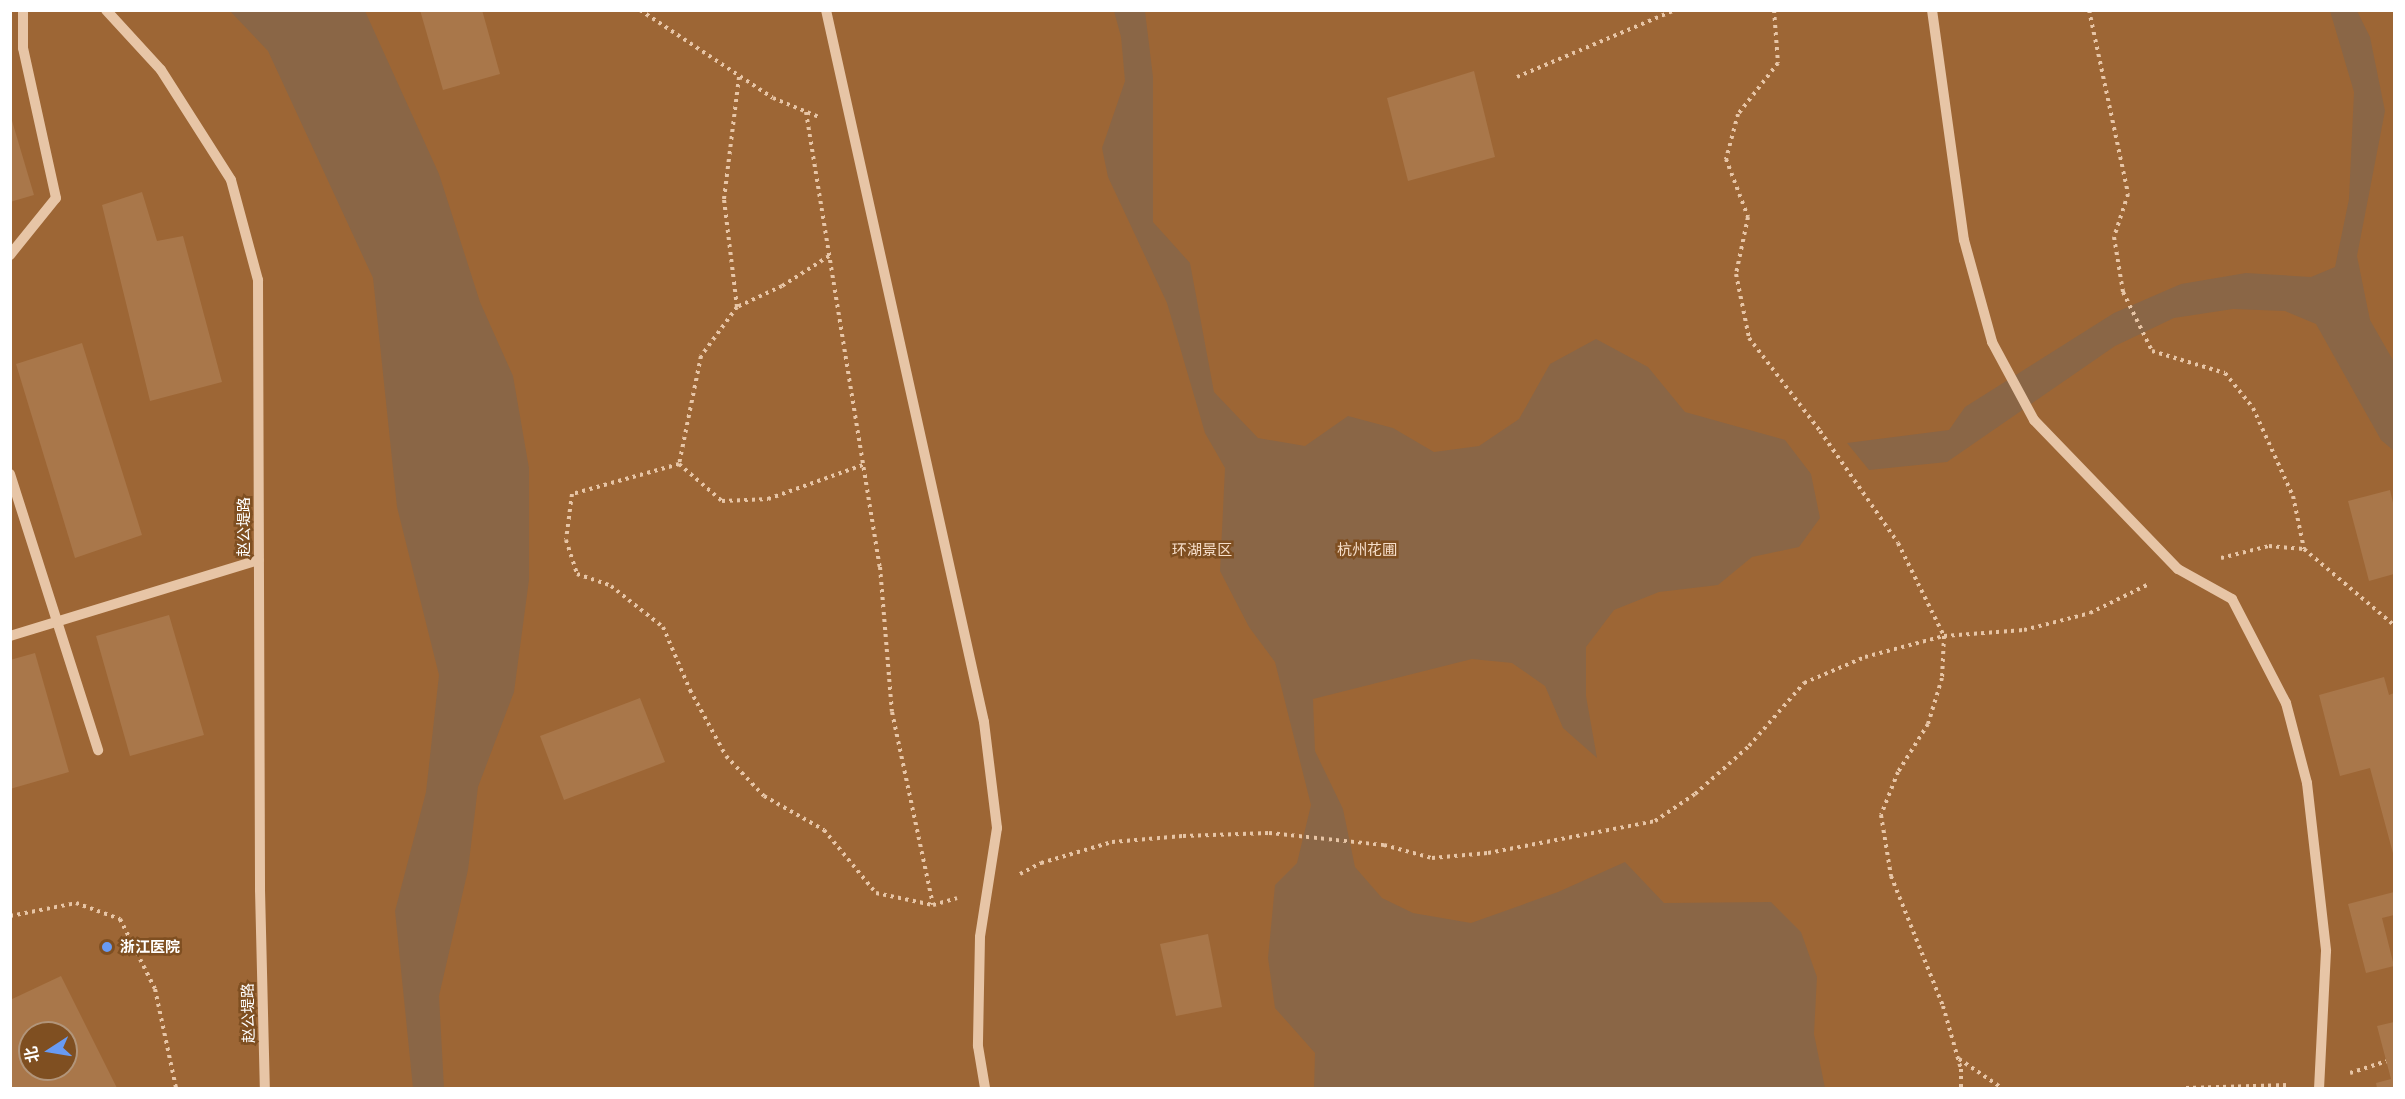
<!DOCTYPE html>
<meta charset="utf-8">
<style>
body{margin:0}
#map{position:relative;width:2405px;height:1099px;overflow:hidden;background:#7f4f21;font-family:"Public Sans","Noto Sans SC",sans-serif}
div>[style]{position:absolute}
.green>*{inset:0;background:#9d6635}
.water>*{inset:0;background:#8a6646}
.building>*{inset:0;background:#a9774a}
.path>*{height:4px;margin-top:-2px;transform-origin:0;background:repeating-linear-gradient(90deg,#e7c5a6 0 3px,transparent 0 7.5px)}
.minor>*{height:10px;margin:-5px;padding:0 5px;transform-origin:5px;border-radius:5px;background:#e7c5a6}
.dots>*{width:16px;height:16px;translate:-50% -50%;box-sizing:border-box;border:3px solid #7f4f21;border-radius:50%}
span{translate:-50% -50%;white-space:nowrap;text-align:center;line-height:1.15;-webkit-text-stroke:5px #7f4f21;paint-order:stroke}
.street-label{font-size:15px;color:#fff}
.park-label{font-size:15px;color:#f6deca}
.poi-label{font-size:15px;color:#fff;font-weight:700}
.left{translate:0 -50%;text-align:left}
.frame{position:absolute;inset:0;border:12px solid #fff;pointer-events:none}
.north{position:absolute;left:18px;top:1021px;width:60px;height:60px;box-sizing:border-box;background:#7f4f21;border:2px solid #b2957a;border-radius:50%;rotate:258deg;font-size:16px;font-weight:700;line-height:24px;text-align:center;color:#fff}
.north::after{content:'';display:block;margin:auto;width:21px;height:27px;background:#689bf4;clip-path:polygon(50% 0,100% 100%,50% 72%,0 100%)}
</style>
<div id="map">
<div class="green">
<div style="clip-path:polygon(evenodd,10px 11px,2394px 11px,2394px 1088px,11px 1088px,10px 11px,30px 1033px,66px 1033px,66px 1069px,30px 1069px,30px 1033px)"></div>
</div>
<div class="water">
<div style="clip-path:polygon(230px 11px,365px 11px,439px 174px,480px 302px,513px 376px,529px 468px,529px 580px,514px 692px,478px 787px,468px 870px,439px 996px,444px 1088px,413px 1088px,395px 911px,426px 792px,439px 675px,397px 507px,373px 278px,268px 51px)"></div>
<div style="clip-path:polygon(1114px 11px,1145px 11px,1153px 77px,1153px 222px,1190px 263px,1214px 392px,1258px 438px,1305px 446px,1348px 416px,1393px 428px,1434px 452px,1479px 446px,1519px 419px,1550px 364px,1596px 339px,1648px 367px,1685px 412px,1785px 440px,1811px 474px,1820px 518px,1799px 547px,1752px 557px,1718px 585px,1659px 592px,1614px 610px,1586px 647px,1586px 696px,1597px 758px,1563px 728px,1545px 686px,1512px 663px,1472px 659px,1313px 699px,1315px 751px,1343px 809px,1355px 867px,1382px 898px,1413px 913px,1471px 923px,1558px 892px,1625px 862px,1664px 903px,1771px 902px,1801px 932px,1817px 977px,1814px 1034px,1825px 1088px,1314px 1088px,1315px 1053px,1275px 1008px,1268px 958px,1275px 885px,1297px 863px,1311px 805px,1275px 662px,1249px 627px,1220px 571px,1225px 468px,1205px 433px,1167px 303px,1108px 177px,1102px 148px,1125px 81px,1121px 37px)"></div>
<div style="clip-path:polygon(2330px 11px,2357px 11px,2370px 37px,2385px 111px,2357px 256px,2370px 320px,2394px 362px,2394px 451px,2381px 440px,2316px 324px,2285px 311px,2233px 309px,2174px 318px,2115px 346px,1947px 462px,1869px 470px,1847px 443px,1949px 430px,1965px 407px,2114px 313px,2181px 284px,2246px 273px,2311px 277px,2335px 267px,2349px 199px,2354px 92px)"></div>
</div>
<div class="building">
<div style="clip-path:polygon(420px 10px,482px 10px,500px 74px,443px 90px)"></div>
<div style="clip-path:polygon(1474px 71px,1495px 157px,1408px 181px,1387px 98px)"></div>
<div style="clip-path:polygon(10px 114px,34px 195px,10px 202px)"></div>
<div style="clip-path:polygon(142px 192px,157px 241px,183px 236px,222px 382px,150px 401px,102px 205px)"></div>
<div style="clip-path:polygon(82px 343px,142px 535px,75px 558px,16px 364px)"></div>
<div style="clip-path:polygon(2390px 490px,2394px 507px,2394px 574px,2369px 581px,2348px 501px)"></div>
<div style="clip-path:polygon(169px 615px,204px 735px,130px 756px,96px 636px)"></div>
<div style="clip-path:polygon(35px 653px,69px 772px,10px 789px,10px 660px)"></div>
<div style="clip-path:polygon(2384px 677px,2389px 695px,2394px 693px,2394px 857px,2370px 768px,2340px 776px,2319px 695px)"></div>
<div style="clip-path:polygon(640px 698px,665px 762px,564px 800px,540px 736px)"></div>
<div style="clip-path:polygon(2394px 892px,2394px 915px,2382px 918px,2394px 966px,2366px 973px,2348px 904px)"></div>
<div style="clip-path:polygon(1208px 934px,1222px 1007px,1176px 1016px,1160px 944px)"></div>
<div style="clip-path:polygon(evenodd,61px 976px,117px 1088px,10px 1088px,10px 1000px,61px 976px,30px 1033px,66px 1033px,66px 1069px,30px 1069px,30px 1033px)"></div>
<div style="clip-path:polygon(2394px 1022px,2394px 1088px,2377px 1088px,2376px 1083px,2391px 1079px,2377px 1026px)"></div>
</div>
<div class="path">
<div style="left:640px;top:10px;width:159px;rotate:33.5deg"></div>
<div style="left:773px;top:98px;width:50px;rotate:22.4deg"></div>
<div style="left:1774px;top:10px;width:53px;rotate:85.7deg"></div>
<div style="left:1778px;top:63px;width:65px;rotate:128.1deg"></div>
<div style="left:1738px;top:114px;width:47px;rotate:104.9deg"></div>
<div style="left:1726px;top:159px;width:62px;rotate:69.2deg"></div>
<div style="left:1748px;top:217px;width:58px;rotate:101.9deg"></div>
<div style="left:1736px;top:274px;width:65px;rotate:78.5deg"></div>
<div style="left:1749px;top:338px;width:117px;rotate:52.6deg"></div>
<div style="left:1820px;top:431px;width:136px;rotate:55.1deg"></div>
<div style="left:1898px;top:543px;width:104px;rotate:63.7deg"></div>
<div style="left:1944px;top:636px;width:42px;rotate:92.7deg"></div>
<div style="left:1942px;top:678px;width:48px;rotate:106.9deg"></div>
<div style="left:1928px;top:724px;width:57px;rotate:122deg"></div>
<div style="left:1898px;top:772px;width:46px;rotate:111.6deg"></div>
<div style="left:1881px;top:815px;width:62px;rotate:80.7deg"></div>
<div style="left:1891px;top:876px;width:140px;rotate:68.2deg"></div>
<div style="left:1943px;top:1006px;width:66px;rotate:74.1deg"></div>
<div style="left:1961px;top:1069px;width:19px;rotate:90deg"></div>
<div style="left:2089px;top:10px;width:188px;rotate:78deg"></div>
<div style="left:2128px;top:194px;width:45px;rotate:108deg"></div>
<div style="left:2114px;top:237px;width:56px;rotate:80.7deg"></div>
<div style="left:2123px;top:292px;width:66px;rotate:63.8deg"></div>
<div style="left:2152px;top:351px;width:76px;rotate:16.8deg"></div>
<div style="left:2225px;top:373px;width:45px;rotate:51.3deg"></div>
<div style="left:2253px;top:408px;width:97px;rotate:65.6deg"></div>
<div style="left:2293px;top:496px;width:54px;rotate:78.3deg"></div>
<div style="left:1517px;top:77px;width:172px;rotate:-23deg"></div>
<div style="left:806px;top:112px;width:461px;rotate:80.8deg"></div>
<div style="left:880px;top:567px;width:145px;rotate:85.3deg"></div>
<div style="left:892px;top:712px;width:197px;rotate:78deg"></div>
<div style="left:829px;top:256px;width:56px;rotate:147.4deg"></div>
<div style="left:782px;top:286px;width:50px;rotate:155deg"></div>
<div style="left:737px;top:307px;width:61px;rotate:126.3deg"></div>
<div style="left:701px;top:356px;width:110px;rotate:101.5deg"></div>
<div style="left:679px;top:464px;width:111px;rotate:164.3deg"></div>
<div style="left:572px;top:494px;width:46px;rotate:97.4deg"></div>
<div style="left:566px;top:540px;width:36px;rotate:72deg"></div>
<div style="left:577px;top:574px;width:36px;rotate:19deg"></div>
<div style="left:611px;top:586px;width:66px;rotate:38.3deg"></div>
<div style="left:663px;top:627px;width:69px;rotate:66.8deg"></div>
<div style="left:690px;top:690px;width:75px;rotate:61.4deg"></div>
<div style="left:726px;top:756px;width:55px;rotate:46.5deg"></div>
<div style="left:764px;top:796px;width:69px;rotate:29.5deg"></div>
<div style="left:824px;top:830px;width:82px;rotate:50.5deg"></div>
<div style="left:876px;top:893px;width:58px;rotate:11.9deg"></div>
<div style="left:933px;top:905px;width:25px;rotate:-16deg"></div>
<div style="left:737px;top:307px;width:109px;rotate:-96.9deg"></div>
<div style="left:724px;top:199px;width:124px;rotate:-83deg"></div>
<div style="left:679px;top:464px;width:57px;rotate:40.7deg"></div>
<div style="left:722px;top:501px;width:46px;rotate:-2.5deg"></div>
<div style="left:768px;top:499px;width:101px;rotate:-19.7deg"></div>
<div style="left:2221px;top:558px;width:49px;rotate:-14deg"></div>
<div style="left:2269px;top:546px;width:35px;rotate:5deg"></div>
<div style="left:2304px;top:549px;width:118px;rotate:40.2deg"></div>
<div style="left:1020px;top:874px;width:24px;rotate:-28deg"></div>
<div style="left:1041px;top:863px;width:74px;rotate:-16.5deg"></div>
<div style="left:1112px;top:842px;width:71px;rotate:-4.8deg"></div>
<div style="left:1183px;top:836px;width:86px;rotate:-2deg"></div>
<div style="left:1269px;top:833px;width:116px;rotate:6deg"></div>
<div style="left:1384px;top:845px;width:50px;rotate:15.2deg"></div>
<div style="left:1432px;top:858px;width:56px;rotate:-5.1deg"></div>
<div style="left:1488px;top:853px;width:170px;rotate:-10.8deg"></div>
<div style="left:1655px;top:821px;width:48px;rotate:-34deg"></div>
<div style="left:1695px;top:794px;width:72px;rotate:-41.6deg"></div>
<div style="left:1749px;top:746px;width:84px;rotate:-48.9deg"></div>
<div style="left:1804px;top:683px;width:66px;rotate:-23.1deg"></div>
<div style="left:1865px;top:657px;width:82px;rotate:-14.9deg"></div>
<div style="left:1944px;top:636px;width:80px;rotate:-4.3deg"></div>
<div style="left:2024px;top:630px;width:68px;rotate:-14.4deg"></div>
<div style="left:2090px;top:613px;width:66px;rotate:-26.2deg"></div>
<div style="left:10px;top:916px;width:67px;rotate:-11.1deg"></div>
<div style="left:76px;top:903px;width:47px;rotate:20deg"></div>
<div style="left:120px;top:919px;width:78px;rotate:63.4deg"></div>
<div style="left:155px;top:989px;width:101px;rotate:78deg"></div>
<div style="left:1959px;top:1059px;width:52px;rotate:34deg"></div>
<div style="left:2350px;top:1073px;width:38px;rotate:-18deg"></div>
<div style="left:2186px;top:1088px;width:104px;rotate:-1.7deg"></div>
</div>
<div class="minor">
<div style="left:106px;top:10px;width:81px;rotate:47.5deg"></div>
<div style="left:161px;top:70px;width:130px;rotate:57.5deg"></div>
<div style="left:231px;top:180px;width:104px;rotate:74.9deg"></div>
<div style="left:258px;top:280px;width:610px;rotate:89.81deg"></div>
<div style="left:260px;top:890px;width:198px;rotate:88.6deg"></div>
<div style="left:826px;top:10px;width:729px;rotate:77.49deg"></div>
<div style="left:984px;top:722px;width:107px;rotate:83deg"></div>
<div style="left:997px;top:828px;width:110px;rotate:98.9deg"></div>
<div style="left:980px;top:937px;width:109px;rotate:91.1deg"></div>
<div style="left:978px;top:1046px;width:43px;rotate:80.5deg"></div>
<div style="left:1932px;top:10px;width:232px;rotate:82.1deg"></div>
<div style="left:1964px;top:240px;width:106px;rotate:74.6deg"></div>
<div style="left:1992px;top:342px;width:89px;rotate:61.7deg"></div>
<div style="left:2034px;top:420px;width:207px;rotate:46deg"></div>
<div style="left:2178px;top:569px;width:62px;rotate:29.1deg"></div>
<div style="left:2232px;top:599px;width:117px;rotate:62.6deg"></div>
<div style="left:2286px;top:703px;width:83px;rotate:75.3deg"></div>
<div style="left:2307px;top:783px;width:169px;rotate:83.5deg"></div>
<div style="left:2326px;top:951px;width:137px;rotate:92.9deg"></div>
<div style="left:10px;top:255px;width:73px;rotate:-51.1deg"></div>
<div style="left:56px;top:198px;width:154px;rotate:-102.4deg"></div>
<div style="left:23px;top:48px;width:38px;rotate:-90deg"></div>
<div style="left:10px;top:474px;width:290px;rotate:72.3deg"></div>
<div style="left:10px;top:636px;width:260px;rotate:-17deg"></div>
</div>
<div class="dots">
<div style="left:107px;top:947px;background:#689bf4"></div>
</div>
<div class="street-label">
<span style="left:244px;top:527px;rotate:-90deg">赵公堤路</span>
<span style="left:248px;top:1013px;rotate:-91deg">赵公堤路</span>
</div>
<div class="park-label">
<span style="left:1202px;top:550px">环湖景区</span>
<span style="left:1367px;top:550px">杭州花圃</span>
</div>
<div class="poi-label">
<span class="left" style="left:120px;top:947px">浙江医院</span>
</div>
<div class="frame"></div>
<div class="north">北</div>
</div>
